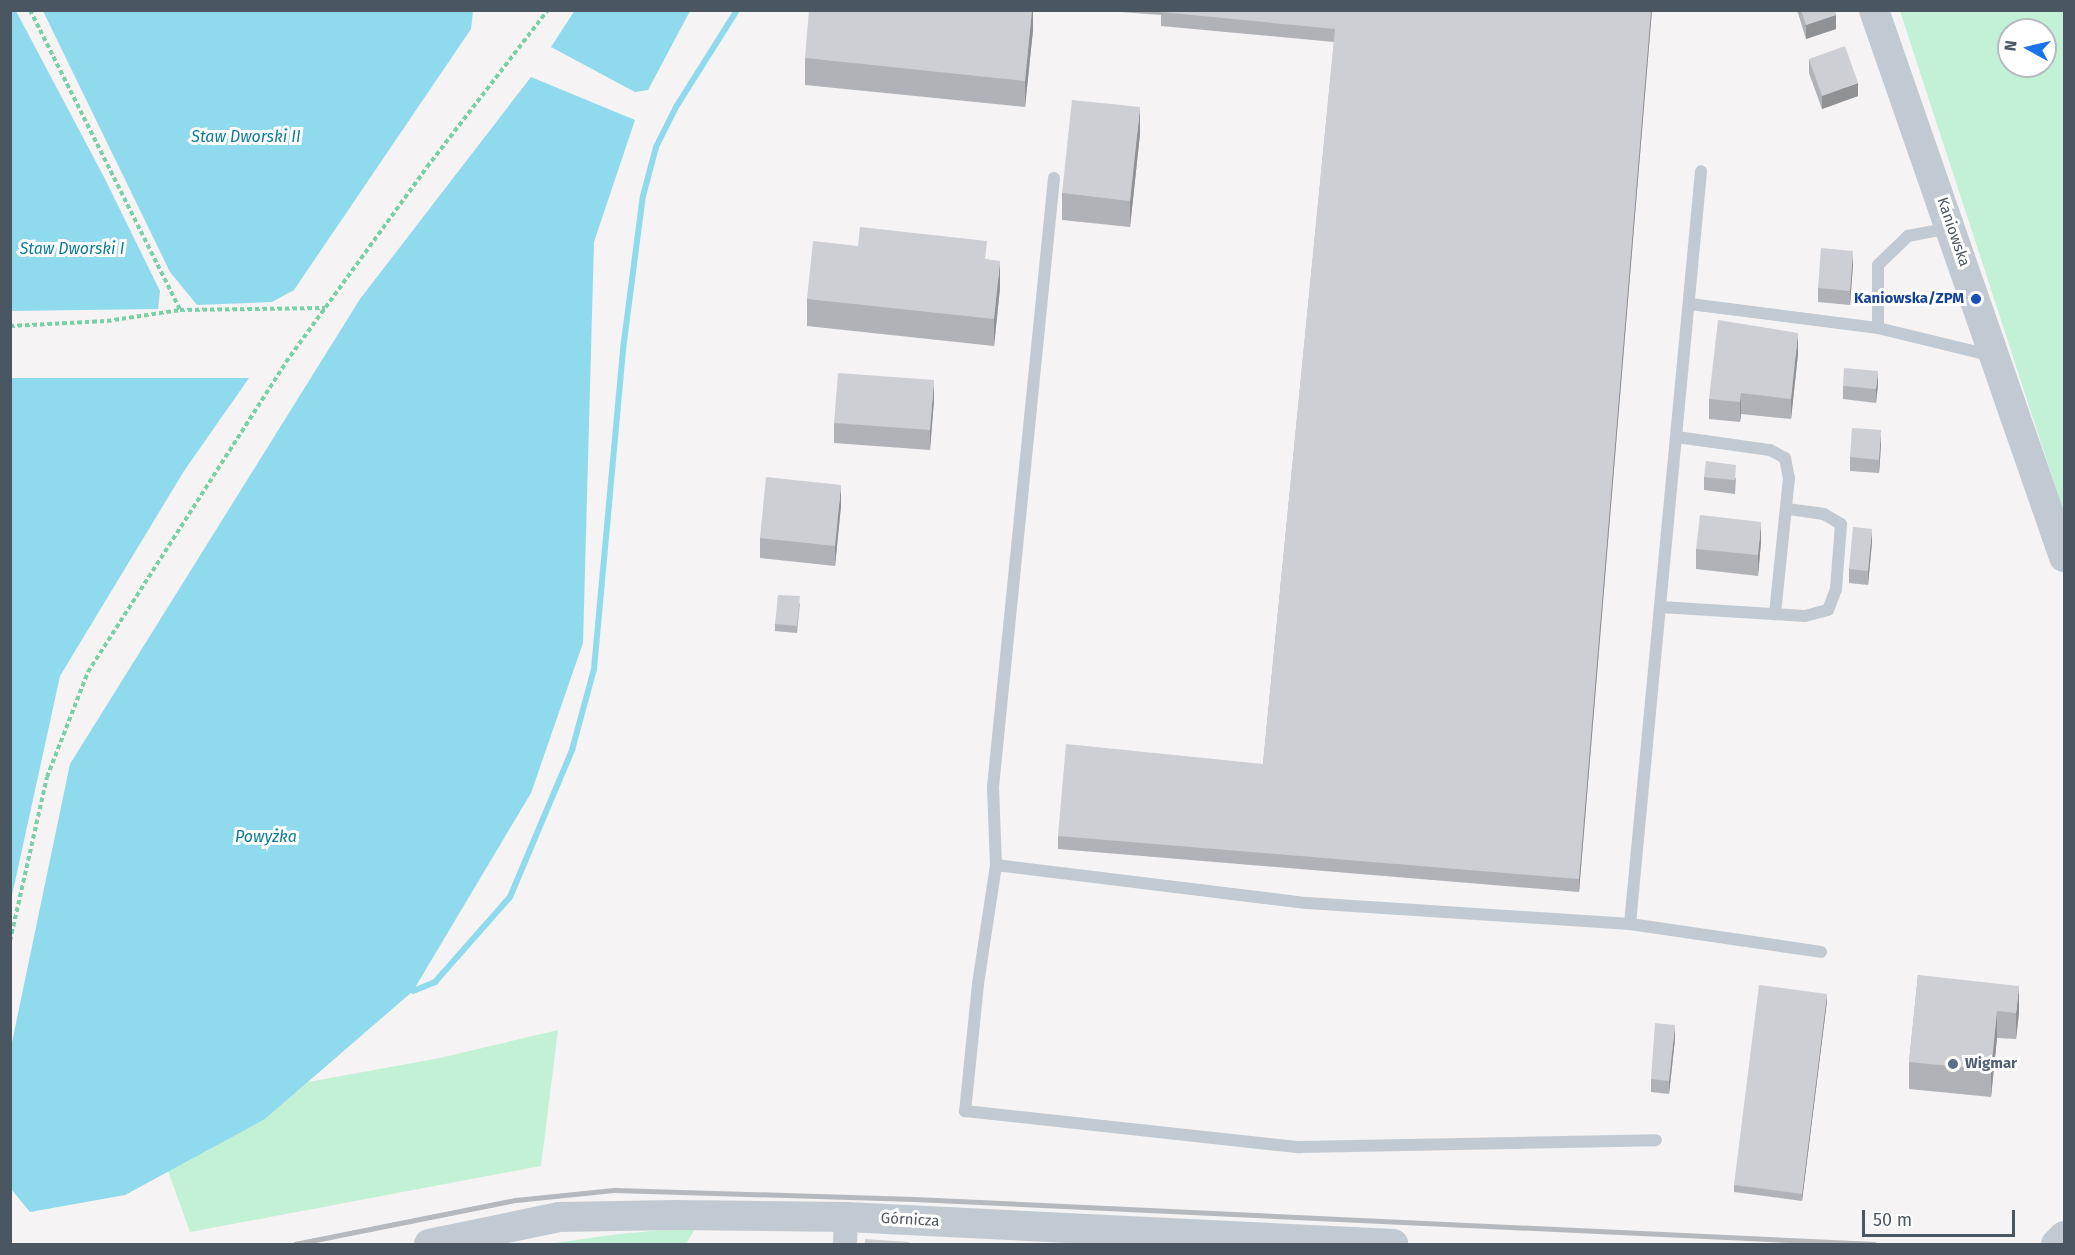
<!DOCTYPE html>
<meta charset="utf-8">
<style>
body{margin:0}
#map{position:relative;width:2075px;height:1255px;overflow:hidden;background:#f5f3f3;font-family:"Fira Sans",sans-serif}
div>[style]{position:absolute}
.green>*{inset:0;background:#c3f1d5}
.water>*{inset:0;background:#90daee}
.stream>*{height:6px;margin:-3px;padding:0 3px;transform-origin:3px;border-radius:3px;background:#90daee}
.path>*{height:4px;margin-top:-2px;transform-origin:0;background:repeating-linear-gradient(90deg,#7ad0a6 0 4.5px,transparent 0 7.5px)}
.service>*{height:12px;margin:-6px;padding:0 6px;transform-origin:6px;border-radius:6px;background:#c1cad2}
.minor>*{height:24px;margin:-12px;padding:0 12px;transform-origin:12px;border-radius:12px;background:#c1cad2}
.tertiary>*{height:30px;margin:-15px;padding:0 15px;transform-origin:15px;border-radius:15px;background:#c1cad2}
.rail>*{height:4.5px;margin:-2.25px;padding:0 2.25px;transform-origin:2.25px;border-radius:2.25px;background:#b5b8bd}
.wall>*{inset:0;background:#b0b2b7}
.shaded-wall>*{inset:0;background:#909195}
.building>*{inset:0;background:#cdcfd5}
.dots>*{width:16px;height:16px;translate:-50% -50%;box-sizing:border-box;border:3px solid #fff;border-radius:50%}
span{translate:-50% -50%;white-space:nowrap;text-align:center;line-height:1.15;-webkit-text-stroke:6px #fff;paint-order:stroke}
.street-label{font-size:15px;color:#4a5661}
.transit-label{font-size:15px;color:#164399;font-weight:700}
.right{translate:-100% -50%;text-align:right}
.service-label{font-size:15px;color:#4e5e75;font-weight:700}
.left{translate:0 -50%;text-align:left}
.water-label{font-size:16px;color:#0c7c9b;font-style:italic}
.frame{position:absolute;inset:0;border:12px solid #4a5661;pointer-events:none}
.north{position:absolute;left:1997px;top:18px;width:60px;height:60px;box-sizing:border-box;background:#fff;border:2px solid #b7bbc0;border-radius:50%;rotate:278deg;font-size:16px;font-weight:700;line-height:24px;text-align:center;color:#4a5661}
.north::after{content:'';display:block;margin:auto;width:21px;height:27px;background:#1a73e8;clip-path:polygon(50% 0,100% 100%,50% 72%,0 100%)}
.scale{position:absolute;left:1862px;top:1210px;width:153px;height:27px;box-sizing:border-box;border:3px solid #4a5661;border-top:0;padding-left:8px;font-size:18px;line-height:21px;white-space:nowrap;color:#4a5661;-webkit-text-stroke:4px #fff;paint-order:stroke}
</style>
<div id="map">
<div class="green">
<div style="clip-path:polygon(evenodd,1900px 11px,2064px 11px,2064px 513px,1900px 11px,2009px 30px,2045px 30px,2045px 66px,2009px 66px,2009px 30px)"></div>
<div style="clip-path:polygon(558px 1030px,541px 1166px,190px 1232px,168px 1171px,265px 1119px,308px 1082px,440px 1058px)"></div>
<div style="clip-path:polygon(696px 1227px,686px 1244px,547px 1244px,619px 1234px)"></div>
</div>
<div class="water">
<div style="clip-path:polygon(575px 10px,690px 10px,690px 11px,648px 90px,635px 92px,551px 47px)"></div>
<div style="clip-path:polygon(10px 11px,16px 11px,105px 179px,160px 291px,158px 309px,11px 311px)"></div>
<div style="clip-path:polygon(43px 11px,473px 11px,471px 29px,294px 290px,272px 302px,197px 305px,170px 272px)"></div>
<div style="clip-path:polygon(531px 77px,635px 120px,594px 242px,583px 643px,531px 793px,413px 991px,265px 1119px,125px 1195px,30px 1212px,11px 1189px,11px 1047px,70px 764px,360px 299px)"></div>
<div style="clip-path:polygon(11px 378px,249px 378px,184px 471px,60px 676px,11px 900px)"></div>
</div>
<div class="stream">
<div style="left:413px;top:991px;width:24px;rotate:-22deg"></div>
<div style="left:435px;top:982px;width:113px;rotate:-48.6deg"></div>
<div style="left:510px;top:897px;width:160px;rotate:-67.1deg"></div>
<div style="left:572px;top:750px;width:84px;rotate:-74.8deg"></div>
<div style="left:594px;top:669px;width:321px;rotate:-84.8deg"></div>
<div style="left:623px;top:349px;width:154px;rotate:-82.6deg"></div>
<div style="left:643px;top:196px;width:51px;rotate:-75.1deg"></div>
<div style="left:656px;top:147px;width:45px;rotate:-63.4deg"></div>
<div style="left:676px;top:107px;width:115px;rotate:-57.8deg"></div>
</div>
<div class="path">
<div style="left:30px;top:10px;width:335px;rotate:63.4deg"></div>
<div style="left:10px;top:326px;width:97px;rotate:-3deg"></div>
<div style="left:107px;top:321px;width:74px;rotate:-8.6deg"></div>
<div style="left:180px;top:310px;width:145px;rotate:-0.8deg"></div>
<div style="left:10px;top:941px;width:168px;rotate:-77.3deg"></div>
<div style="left:47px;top:777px;width:113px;rotate:-68.7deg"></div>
<div style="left:88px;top:672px;width:368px;rotate:-57.4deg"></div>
<div style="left:286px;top:362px;width:241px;rotate:-54.1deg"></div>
<div style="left:427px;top:167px;width:198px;rotate:-52.4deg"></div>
</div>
<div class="service">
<div style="left:1054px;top:178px;width:612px;rotate:95.72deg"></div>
<div style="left:993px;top:787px;width:78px;rotate:87.8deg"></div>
<div style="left:996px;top:865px;width:120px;rotate:98.6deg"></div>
<div style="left:978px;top:984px;width:128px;rotate:95.8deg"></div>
<div style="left:965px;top:1111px;width:336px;rotate:6.2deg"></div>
<div style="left:1299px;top:1147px;width:357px;rotate:-1.1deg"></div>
<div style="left:1690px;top:304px;width:190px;rotate:7.3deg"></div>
<div style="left:1878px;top:328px;width:118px;rotate:13.7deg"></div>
<div style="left:1878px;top:328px;width:63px;rotate:-90deg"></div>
<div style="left:1878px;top:265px;width:42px;rotate:-44deg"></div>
<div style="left:1908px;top:236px;width:43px;rotate:-10.8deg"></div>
<div style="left:1677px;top:437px;width:94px;rotate:8deg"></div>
<div style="left:1770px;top:450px;width:17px;rotate:28deg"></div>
<div style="left:1785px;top:458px;width:20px;rotate:79deg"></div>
<div style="left:1789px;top:478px;width:137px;rotate:95.9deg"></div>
<div style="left:1661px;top:607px;width:144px;rotate:3.6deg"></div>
<div style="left:1805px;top:616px;width:24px;rotate:-15deg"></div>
<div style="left:1828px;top:610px;width:22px;rotate:-69deg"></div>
<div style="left:1836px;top:589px;width:65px;rotate:-85.6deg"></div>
<div style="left:1841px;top:524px;width:20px;rotate:-150deg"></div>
<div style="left:1824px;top:514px;width:37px;rotate:-172deg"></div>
<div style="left:996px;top:865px;width:313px;rotate:7deg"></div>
<div style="left:1307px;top:903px;width:324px;rotate:3.7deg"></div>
<div style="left:1630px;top:924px;width:193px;rotate:8.3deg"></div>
<div style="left:1630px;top:924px;width:756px;rotate:-84.61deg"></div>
</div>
<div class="minor">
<div style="left:845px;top:1244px;width:27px;rotate:-88deg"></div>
</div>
<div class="tertiary">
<div style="left:1874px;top:10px;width:579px;rotate:70.85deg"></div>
<div style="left:429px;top:1244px;width:133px;rotate:-11.7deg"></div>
<div style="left:559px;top:1217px;width:116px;rotate:-1deg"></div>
<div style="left:675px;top:1215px;width:171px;rotate:0.7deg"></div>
<div style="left:846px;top:1217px;width:548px;rotate:2.83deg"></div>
<div style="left:2056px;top:1244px;width:11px;rotate:-45deg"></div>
</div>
<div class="rail">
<div style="left:295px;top:1244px;width:225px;rotate:-11.3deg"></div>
<div style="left:516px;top:1200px;width:100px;rotate:-5.8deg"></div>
<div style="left:615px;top:1190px;width:299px;rotate:1.7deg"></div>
<div style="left:914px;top:1199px;width:961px;rotate:2.68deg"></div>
</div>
<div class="wall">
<div style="clip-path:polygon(1033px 10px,1033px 30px,1025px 107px,805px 85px,805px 58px)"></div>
<div style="clip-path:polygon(1121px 10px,1652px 10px,1579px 892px,1058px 849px,1058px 836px,1263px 764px,1334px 42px,1161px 26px,1161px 15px,1121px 12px)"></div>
<div style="clip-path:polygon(1797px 10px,1835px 10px,1836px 29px,1806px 39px)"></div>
<div style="clip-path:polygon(1809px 59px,1858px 96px,1822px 109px,1809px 73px)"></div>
<div style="clip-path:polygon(1140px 134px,1130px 227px,1062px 220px,1062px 193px)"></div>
<div style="clip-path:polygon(987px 259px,1000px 288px,994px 346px,807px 326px,807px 299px)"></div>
<div style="clip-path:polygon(1853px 264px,1850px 305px,1818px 302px,1818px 288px)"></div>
<div style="clip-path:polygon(1798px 354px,1791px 419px,1741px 414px,1740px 422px,1709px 419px,1709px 399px)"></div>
<div style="clip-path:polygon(1878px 385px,1876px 403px,1843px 399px,1843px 386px)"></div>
<div style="clip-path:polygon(934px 400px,930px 450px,834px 443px,834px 423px)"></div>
<div style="clip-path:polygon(1881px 444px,1879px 473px,1850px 471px,1850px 457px)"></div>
<div style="clip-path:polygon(1704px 477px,1736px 478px,1735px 494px,1704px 490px)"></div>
<div style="clip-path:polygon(841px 506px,835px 566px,760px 558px,760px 538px)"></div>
<div style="clip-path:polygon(1761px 542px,1758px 576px,1696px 569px,1696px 549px)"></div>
<div style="clip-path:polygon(1872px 542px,1868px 585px,1849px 583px,1849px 569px)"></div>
<div style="clip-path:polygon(800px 603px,797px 633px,775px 631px,775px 624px)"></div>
<div style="clip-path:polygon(1918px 975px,2019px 1013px,2016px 1039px,1997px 1038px,1991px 1097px,1909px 1089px,1909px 1062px)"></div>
<div style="clip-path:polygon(1827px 1001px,1802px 1201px,1734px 1192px,1734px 1185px)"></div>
<div style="clip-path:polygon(1675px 1039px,1669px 1094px,1651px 1092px,1651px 1079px)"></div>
</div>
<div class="shaded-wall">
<div style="clip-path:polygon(1032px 10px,1033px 10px,1033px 30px,1025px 107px,1025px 81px)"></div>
<div style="clip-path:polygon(1651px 10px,1652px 10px,1579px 892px,1579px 879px)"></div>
<div style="clip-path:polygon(1836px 15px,1836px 29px,1806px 39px,1806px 25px)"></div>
<div style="clip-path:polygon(1858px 83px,1858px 96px,1822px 109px,1822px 96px)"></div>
<div style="clip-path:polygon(1140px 107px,1140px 134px,1130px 227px,1130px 201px)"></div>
<div style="clip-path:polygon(1853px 251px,1853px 264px,1850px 305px,1850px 291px)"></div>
<div style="clip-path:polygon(1000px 261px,1000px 288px,994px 346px,994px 319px)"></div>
<div style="clip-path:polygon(1798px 333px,1798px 354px,1791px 419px,1791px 399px)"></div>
<div style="clip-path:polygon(1878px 371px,1878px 385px,1876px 403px,1876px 389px)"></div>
<div style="clip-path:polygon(934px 380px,934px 400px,930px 450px,930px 430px)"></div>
<div style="clip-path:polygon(1741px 393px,1741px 414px,1740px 422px,1740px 402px)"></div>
<div style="clip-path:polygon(1881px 430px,1881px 444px,1879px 473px,1879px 460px)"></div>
<div style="clip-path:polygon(841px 485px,841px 506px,835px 566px,835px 546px)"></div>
<div style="clip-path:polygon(1761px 522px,1761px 542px,1758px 576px,1758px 555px)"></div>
<div style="clip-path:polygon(1872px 529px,1872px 542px,1868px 585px,1868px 571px)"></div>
<div style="clip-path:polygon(2019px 986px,2019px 1013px,2016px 1039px,2016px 1013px)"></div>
<div style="clip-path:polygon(1827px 994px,1827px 1001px,1802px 1201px,1802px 1194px)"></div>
<div style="clip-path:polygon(1997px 1011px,1997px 1038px,1991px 1097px,1991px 1070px)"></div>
<div style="clip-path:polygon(1675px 1025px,1675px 1039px,1669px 1094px,1669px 1081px)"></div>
</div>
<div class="building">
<div style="clip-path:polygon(809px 10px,1032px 10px,1025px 81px,805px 58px)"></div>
<div style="clip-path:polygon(1161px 10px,1651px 10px,1579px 879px,1058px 836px,1066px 744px,1263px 764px,1335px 29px,1161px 12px)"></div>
<div style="clip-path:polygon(1801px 10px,1835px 10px,1836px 15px,1806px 25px)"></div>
<div style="clip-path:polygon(1845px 46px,1858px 83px,1822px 96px,1809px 59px)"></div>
<div style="clip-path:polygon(1072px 100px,1140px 107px,1130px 201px,1062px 193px)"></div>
<div style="clip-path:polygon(860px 227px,987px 241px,985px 259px,1000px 261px,994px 319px,807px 299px,813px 241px,858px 246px)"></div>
<div style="clip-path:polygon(1821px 248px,1853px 251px,1850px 291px,1818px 288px)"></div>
<div style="clip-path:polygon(1718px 320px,1798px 333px,1791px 399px,1741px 393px,1740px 402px,1709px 399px)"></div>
<div style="clip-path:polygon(1844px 368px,1878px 371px,1876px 389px,1843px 386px)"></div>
<div style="clip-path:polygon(838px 373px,934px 380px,930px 430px,834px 423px)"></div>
<div style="clip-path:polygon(1852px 428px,1881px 430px,1879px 460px,1850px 457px)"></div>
<div style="clip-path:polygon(1706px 461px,1736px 465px,1735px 480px,1704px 477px)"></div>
<div style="clip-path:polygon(766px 477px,841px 485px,835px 546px,760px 538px)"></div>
<div style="clip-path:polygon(1700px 515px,1761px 522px,1758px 555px,1696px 549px)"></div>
<div style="clip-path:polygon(1853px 527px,1872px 529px,1868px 571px,1849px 569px)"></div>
<div style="clip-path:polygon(778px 595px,800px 596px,797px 626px,775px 624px)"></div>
<div style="clip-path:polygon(1918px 975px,2019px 986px,2016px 1013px,1997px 1011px,1991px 1070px,1909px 1062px)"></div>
<div style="clip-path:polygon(1759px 985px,1827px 994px,1802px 1194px,1734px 1185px)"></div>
<div style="clip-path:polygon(1655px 1023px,1675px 1025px,1669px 1081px,1651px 1079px)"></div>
<div style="clip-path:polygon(865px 1239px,909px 1242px,908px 1245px,865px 1245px)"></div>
</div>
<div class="dots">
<div style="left:1976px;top:299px;background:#1a4fb4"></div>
<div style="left:1953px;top:1064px;background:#5c6f8a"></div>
</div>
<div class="street-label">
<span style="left:1953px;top:232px;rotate:71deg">Kaniowska</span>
<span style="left:910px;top:1220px;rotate:3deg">Górnicza</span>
</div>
<div class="transit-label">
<span class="right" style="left:1964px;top:299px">Kaniowska/ZPM</span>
</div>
<div class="service-label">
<span class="left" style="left:1965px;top:1064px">Wigmar</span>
</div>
<div class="water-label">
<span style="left:246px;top:137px">Staw Dworski II</span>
<span style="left:72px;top:249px">Staw Dworski I</span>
<span style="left:266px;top:837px">Powyżka</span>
</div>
<div class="frame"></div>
<div class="north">N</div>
<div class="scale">50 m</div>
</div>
